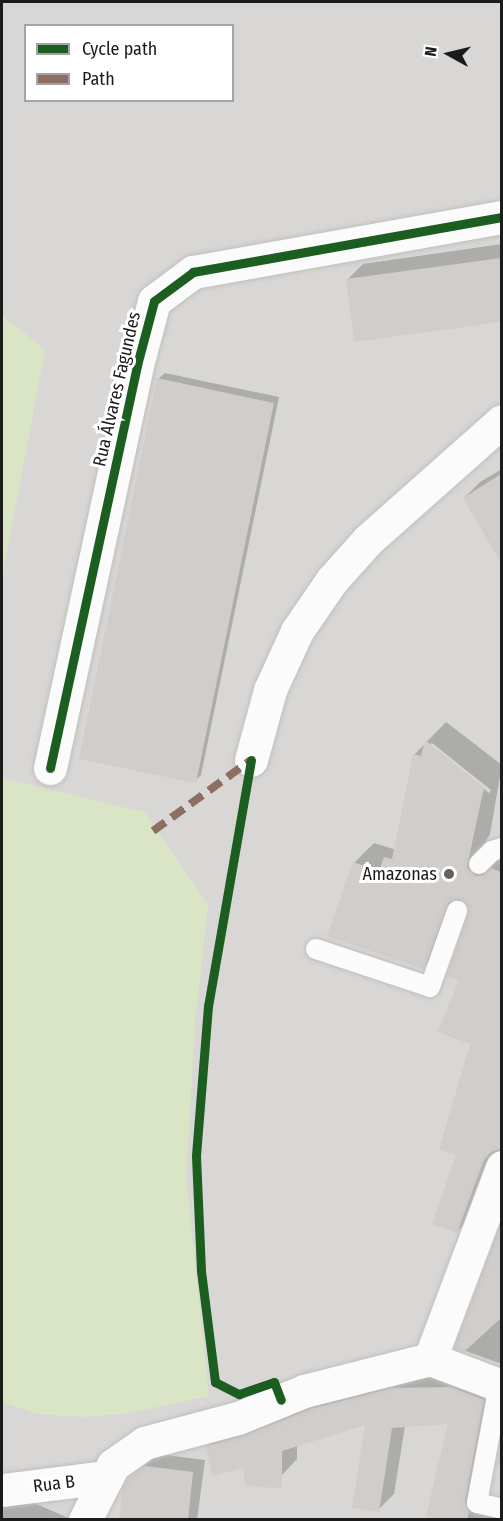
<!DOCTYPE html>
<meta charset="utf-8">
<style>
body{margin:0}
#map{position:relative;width:503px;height:1521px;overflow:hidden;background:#e9e7e4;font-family:"Fira Sans Condensed",sans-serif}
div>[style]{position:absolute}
.residential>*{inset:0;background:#d8d7d5}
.grass>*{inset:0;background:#d9e5c4}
.shadow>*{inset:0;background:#0003}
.building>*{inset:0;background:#d0cdcb}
.roads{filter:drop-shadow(0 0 2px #c0bfbe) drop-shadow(0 0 2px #c0bfbe)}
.lane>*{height:20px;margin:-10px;padding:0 10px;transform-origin:10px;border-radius:10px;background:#fcfbfb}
.street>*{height:33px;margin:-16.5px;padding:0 16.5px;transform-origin:16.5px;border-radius:16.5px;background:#fcfbfb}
.quiet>*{height:8px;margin-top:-4px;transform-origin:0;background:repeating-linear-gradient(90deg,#8d6e63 0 15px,transparent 0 23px)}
.cycleway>*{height:9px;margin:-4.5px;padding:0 4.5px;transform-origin:4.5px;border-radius:4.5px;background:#1b5e20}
.dots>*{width:16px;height:16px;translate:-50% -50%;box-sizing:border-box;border:3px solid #fff;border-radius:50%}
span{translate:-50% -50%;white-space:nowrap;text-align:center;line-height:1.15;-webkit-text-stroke:6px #fff;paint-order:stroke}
.street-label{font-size:18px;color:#1b1b1b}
.poi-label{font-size:18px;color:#1b1b1b}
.right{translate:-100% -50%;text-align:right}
.frame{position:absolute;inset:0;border:3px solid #1b1b1b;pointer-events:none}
.legend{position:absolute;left:24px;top:24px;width:210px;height:78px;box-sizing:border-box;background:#fff;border:2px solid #a4a4a4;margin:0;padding:8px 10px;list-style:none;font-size:18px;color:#1b1b1b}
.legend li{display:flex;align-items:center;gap:12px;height:30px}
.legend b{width:30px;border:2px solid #a4a4a4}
.north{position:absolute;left:419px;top:24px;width:60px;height:60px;-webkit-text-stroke:4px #fff;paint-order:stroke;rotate:278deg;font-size:16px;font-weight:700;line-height:24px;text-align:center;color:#1b1b1b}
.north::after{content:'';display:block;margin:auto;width:21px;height:27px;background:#1b1b1b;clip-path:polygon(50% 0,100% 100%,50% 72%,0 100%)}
</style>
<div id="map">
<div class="residential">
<div style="clip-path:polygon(evenodd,2px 2px,501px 2px,501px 1519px,2px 1519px,2px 2px,26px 26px,232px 26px,232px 100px,26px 100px,26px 26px)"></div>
</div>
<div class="grass">
<div style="clip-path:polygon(2px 315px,45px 350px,2px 578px)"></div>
<div style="clip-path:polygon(2px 778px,144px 812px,208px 904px,195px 1025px,186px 1179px,209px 1396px,130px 1413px,82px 1417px,38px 1414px,2px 1402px)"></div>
</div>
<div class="shadow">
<div style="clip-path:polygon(502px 244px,502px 320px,356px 340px,347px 280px,363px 264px)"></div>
<div style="clip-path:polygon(165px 373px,279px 397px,201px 775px,195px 781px,158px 379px)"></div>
<div style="clip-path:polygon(502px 469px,502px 545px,495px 549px,464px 498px,480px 482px)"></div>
<div style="clip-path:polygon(evenodd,446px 722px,502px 765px,490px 834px,486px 841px,490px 853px,502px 856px,502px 1145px,477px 1211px,457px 1231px,458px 1154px,472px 1043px,461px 979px,470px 908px,461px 898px,443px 947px,423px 967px,354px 863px,374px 843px,393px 849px,396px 846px,414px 755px,446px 722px,432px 743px,491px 790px,489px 793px,429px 745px,432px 743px)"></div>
<div style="clip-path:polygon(502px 1226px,502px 1364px,463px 1350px,458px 1343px)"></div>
<div style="clip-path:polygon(409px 1373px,499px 1383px,481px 1514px,502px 1520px,426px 1520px,450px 1422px,405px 1426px,394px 1494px,378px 1510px,367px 1423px,297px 1445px,297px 1459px,282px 1475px,208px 1446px,224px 1430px)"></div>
<div style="clip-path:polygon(158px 1454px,205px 1460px,197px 1520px,120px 1520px,129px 1479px)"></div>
<div style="clip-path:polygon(2px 1487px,25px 1499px,73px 1520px,2px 1520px)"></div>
</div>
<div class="building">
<div style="clip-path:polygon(501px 258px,501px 322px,354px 342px,346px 279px)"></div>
<div style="clip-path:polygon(157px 378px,274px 403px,196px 783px,79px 759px)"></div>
<div style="clip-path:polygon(501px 474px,501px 563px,463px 498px)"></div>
<div style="clip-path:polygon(425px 740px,484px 787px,467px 867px,476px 876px,483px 875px,491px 868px,501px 872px,501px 1149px,491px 1152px,484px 1160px,457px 1233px,432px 1224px,456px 1155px,439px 1150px,470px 1044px,438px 1032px,459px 980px,447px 976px,469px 908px,460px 900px,449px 902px,424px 969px,327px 936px,353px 862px,379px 871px,384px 857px,392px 859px,413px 754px,421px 756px)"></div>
<div style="clip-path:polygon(501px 1222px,501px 1318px,464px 1352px,454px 1348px)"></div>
<div style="clip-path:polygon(451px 1387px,484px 1400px,465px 1501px,469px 1512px,467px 1520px,425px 1520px,448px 1424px,392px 1428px,379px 1512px,352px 1508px,365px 1425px,282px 1451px,282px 1489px,245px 1485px,243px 1468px,212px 1476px,206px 1446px,245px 1435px,310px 1409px,392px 1388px)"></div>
<div style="clip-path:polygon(501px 1437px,501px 1466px,497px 1464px)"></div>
<div style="clip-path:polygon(145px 1466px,193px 1472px,188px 1520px,119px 1520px,123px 1487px,128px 1478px)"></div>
</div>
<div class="roads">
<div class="lane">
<div style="left:479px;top:864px;width:18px;rotate:-45deg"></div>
<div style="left:492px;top:851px;width:10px;rotate:-17deg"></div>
<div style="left:316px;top:949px;width:120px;rotate:18.4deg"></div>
<div style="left:430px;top:987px;width:81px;rotate:-70.4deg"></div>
<div style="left:499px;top:1385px;width:120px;rotate:100.6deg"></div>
<div style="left:477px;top:1503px;width:26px;rotate:13deg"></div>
</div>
<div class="street">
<div style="left:251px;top:760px;width:73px;rotate:-74.8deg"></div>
<div style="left:270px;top:690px;width:65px;rotate:-65.4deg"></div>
<div style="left:297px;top:631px;width:62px;rotate:-55.5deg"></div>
<div style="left:332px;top:580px;width:54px;rotate:-48deg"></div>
<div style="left:368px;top:540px;width:179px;rotate:-41.6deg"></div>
<div style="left:50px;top:768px;width:412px;rotate:-77.8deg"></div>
<div style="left:137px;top:365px;width:66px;rotate:-75.1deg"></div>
<div style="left:154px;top:301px;width:49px;rotate:-36.6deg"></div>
<div style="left:193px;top:272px;width:314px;rotate:-10.1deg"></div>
<div style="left:430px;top:1359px;width:205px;rotate:-69.4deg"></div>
<div style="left:2px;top:1490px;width:106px;rotate:-7.1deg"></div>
<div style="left:85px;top:1520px;width:62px;rotate:-63deg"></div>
<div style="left:113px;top:1465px;width:38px;rotate:-35deg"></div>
<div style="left:144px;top:1443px;width:97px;rotate:-14.9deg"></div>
<div style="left:238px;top:1418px;width:71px;rotate:-22.2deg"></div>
<div style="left:304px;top:1391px;width:130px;rotate:-14.3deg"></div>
<div style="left:430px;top:1359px;width:77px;rotate:20.6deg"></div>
</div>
</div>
<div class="quiet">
<div style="left:153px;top:831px;width:121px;rotate:-35.9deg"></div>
</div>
<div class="cycleway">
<div style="left:251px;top:760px;width:250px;rotate:99.9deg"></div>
<div style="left:208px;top:1006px;width:150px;rotate:94.6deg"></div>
<div style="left:196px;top:1156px;width:115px;rotate:87.5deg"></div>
<div style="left:201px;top:1271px;width:112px;rotate:82.8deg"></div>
<div style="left:215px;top:1382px;width:27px;rotate:27deg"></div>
<div style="left:239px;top:1394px;width:37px;rotate:-19deg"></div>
<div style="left:274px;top:1382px;width:19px;rotate:69deg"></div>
<div style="left:50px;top:768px;width:412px;rotate:-77.8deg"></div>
<div style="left:137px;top:365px;width:66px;rotate:-75.1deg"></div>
<div style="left:154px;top:301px;width:49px;rotate:-36.6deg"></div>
<div style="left:193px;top:272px;width:314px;rotate:-10.1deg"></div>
</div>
<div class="dots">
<div style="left:449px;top:874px;background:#636261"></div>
</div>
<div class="street-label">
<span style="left:117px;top:389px;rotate:-77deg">Rua Álvares Fagundes</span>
<span style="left:54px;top:1484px;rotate:-7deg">Rua B</span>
</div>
<div class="poi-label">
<span class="right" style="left:437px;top:874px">Amazonas</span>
</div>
<div class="frame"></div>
<ul class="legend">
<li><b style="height:8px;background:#1b5e20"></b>Cycle path</li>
<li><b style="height:8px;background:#8d6e63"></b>Path</li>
</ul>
<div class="north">N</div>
</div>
